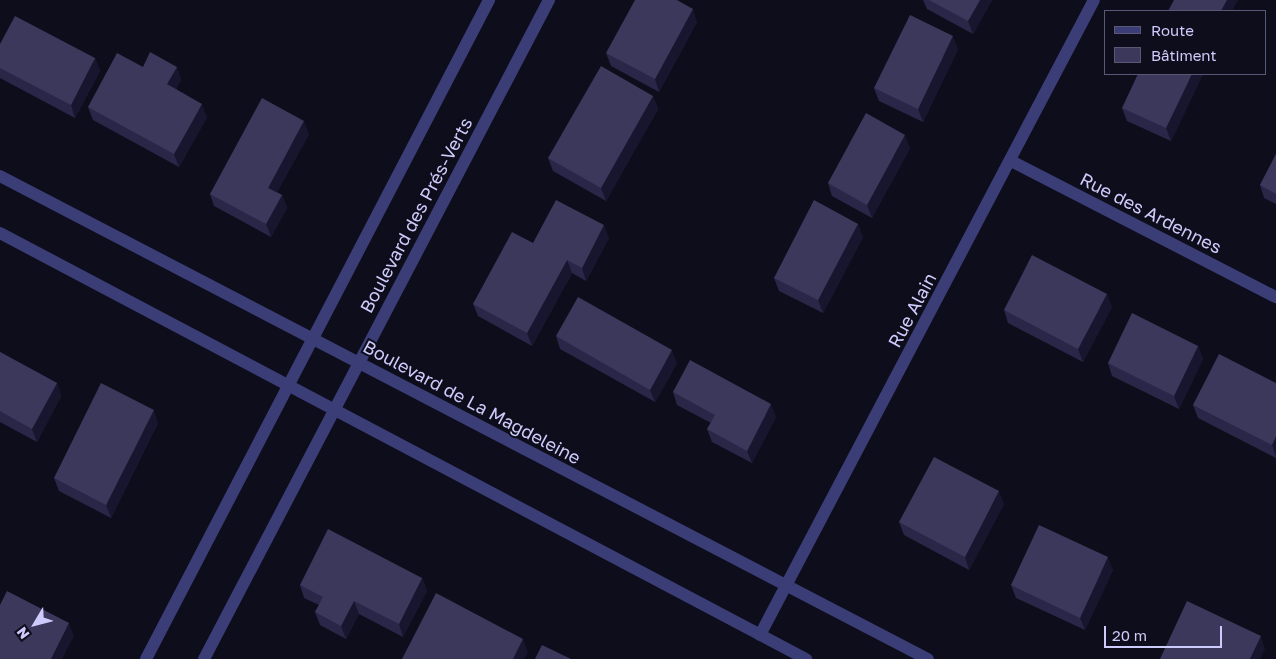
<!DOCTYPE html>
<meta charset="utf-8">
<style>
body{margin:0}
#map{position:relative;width:1276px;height:659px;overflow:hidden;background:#0e0d1b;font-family:"Golos Text",sans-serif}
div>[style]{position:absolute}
.street>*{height:12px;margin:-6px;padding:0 6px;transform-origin:6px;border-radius:6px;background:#3b3d77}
.wall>*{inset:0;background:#2a2648}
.shaded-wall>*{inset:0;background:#18152e}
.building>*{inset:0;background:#3c385c}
span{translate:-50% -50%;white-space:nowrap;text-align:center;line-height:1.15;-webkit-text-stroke:4px #0e0d1b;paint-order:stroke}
.street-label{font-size:18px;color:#cdcbfb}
.legend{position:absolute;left:1104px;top:10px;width:162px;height:65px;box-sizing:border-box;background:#0e0d1b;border:1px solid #5a5975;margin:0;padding:6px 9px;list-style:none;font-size:15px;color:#cdcbfb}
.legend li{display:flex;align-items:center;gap:10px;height:25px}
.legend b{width:25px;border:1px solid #5a5975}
.north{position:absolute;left:10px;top:599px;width:50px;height:50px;-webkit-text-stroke:4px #0e0d1b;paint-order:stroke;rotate:233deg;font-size:14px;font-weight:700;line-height:20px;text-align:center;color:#cdcbfb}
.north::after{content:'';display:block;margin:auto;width:18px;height:22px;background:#cdcbfb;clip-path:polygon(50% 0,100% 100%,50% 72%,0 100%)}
.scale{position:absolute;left:1104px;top:626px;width:118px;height:22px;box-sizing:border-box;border:2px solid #cdcbfb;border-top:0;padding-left:6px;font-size:15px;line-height:18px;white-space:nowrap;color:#cdcbfb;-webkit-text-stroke:4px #0e0d1b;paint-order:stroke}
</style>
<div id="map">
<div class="street">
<div style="left:1011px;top:161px;width:298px;rotate:27.2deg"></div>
<div style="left:0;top:176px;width:1046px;rotate:27.5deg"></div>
<div style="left:0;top:233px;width:912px;rotate:27.86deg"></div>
<div style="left:760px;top:635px;width:717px;rotate:-62.26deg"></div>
<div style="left:146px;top:659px;width:743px;rotate:-62.5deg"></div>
<div style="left:204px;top:659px;width:744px;rotate:-62.37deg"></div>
</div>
<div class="wall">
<div style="clip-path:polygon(923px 0,992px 0,973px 34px,927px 9px)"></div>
<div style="clip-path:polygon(697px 22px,659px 92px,611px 66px,606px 53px)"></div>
<div style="clip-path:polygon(0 44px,95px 58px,100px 71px,75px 118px,0 78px)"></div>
<div style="clip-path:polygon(958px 49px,923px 122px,879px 101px,874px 88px)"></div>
<div style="clip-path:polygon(143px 67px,177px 67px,181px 80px,176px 89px,207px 117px,179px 167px,93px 120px,88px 107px)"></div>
<div style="clip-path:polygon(1203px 74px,1171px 141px,1127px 121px,1122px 108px)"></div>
<div style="clip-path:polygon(653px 96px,658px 109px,606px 201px,553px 171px,548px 158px)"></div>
<div style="clip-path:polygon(309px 134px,277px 192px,282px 195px,287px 208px,271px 237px,214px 206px,210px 194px)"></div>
<div style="clip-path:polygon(910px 148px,872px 218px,832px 196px,828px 183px)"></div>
<div style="clip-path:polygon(1276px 154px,1276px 204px,1264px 198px,1260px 185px)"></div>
<div style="clip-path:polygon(863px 237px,823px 313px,779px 291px,774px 278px)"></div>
<div style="clip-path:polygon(609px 238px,586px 281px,572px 273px,532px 346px,478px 316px,473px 304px,533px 243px)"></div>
<div style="clip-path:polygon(1112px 307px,1083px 362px,1008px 323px,1004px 310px)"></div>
<div style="clip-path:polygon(556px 336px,677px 363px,655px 402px,560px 349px)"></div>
<div style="clip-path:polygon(1198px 346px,1203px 359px,1179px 409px,1112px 376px,1108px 363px)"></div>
<div style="clip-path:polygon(0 352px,57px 383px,61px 396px,37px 442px,0 422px)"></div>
<div style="clip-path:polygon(1276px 383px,1276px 458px,1198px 418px,1193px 405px)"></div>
<div style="clip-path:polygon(673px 392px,776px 417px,752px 463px,712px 442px,707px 429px,711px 423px,677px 405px)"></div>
<div style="clip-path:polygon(158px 423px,111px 518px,59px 491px,54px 478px)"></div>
<div style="clip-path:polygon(1004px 504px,969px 570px,904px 535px,899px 522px)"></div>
<div style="clip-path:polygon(1113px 570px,1085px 630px,1016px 598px,1011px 585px)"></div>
<div style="clip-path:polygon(422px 578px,427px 591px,403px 637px,359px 614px,346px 639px,320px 625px,315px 612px,319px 605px,304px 598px,300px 585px)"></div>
</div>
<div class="shaded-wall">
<div style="clip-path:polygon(980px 0,992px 0,973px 34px,968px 21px)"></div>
<div style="clip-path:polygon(1227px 0,1238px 0,1232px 11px,1221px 11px)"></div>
<div style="clip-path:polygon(693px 9px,697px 22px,659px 92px,655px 79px)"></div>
<div style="clip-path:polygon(953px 36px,958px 49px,923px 122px,918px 109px)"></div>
<div style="clip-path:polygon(95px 58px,100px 71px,75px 118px,71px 105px)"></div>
<div style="clip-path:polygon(177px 67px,181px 80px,172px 97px,167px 84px)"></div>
<div style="clip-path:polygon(1192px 74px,1203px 74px,1171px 141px,1166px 128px)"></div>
<div style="clip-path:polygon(653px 96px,658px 109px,606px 201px,601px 188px)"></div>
<div style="clip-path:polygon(202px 104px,207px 117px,179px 167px,174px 154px)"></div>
<div style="clip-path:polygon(304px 121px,309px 134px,273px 200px,268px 188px)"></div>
<div style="clip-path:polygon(905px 135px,910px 148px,872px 218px,867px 205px)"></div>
<div style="clip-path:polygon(282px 195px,287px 208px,271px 237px,266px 224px)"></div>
<div style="clip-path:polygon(858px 224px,863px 237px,823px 313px,818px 300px)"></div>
<div style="clip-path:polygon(604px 225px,609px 238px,586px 281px,582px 268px)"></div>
<div style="clip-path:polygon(567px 260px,572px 273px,532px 346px,527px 333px)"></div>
<div style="clip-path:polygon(1107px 294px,1112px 307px,1083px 362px,1078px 349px)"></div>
<div style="clip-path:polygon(1198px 346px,1203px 359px,1179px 409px,1174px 396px)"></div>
<div style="clip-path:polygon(672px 350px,677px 363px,655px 402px,650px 390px)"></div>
<div style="clip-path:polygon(57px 383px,61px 396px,37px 442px,32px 429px)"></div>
<div style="clip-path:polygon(771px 404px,776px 417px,752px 463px,747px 451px)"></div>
<div style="clip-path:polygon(154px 410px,158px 423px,111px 518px,106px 505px)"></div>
<div style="clip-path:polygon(1276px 436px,1276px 457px,1272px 445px)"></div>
<div style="clip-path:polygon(999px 491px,1004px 504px,969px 570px,965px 557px)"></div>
<div style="clip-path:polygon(1108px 557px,1113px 570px,1085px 630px,1080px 618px)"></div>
<div style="clip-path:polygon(422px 578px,427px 591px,403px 637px,399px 624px)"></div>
<div style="clip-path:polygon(354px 601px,359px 614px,346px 639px,341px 626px)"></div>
<div style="clip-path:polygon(69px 623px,74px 636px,62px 659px,51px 659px)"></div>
<div style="clip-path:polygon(1261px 636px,1265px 649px,1260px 659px,1250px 659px)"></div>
<div style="clip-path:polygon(523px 639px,528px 652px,524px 659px,513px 659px)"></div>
</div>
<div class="building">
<div style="clip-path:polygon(635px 0,677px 0,693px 9px,655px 79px,606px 53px)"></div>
<div style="clip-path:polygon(929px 0,980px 0,968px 21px)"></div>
<div style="clip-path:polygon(1174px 0,1227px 0,1221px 11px,1168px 11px)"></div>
<div style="clip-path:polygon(910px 15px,953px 36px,918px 109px,874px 88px)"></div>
<div style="clip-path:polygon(15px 16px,95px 58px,71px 105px,0 68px,0 44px)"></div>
<div style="clip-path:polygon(150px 52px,177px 67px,167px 84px,202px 104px,174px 154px,88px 107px,117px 53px,143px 67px)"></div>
<div style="clip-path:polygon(601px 66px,653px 96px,601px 188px,548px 158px)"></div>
<div style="clip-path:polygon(1138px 74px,1192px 74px,1166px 128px,1122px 108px)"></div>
<div style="clip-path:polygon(262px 98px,304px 121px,268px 188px,282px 195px,266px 224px,210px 194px)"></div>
<div style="clip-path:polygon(866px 113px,905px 135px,867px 205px,828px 183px)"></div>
<div style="clip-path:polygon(1276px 154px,1276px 194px,1260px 185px)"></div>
<div style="clip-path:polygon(556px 200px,604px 225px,582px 268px,567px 260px,527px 333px,473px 304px,512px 232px,533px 243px)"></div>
<div style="clip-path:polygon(814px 200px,858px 224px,818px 300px,774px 278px)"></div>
<div style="clip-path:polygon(1032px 255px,1107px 294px,1078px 349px,1004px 310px)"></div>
<div style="clip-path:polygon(578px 297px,672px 350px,650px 390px,556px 336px)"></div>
<div style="clip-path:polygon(1132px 313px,1198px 346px,1174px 396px,1108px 363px)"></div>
<div style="clip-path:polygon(0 352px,57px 383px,32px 429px,0 411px)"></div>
<div style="clip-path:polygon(1219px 354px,1276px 383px,1276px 436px,1272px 445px,1193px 405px)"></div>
<div style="clip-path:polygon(690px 360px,771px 404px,747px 451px,707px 429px,715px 415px,673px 392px)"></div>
<div style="clip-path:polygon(101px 383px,154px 410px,106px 505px,54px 478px)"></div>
<div style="clip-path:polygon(934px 457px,999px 491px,965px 557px,899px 522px)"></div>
<div style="clip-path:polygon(1039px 525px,1108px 557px,1080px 618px,1011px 585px)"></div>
<div style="clip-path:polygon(328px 529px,422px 578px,399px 624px,354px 601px,341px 626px,315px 612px,323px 597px,300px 585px)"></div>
<div style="clip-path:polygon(7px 591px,69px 623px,51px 659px,0 659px,0 605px)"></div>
<div style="clip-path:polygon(436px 593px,523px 639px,513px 659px,402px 659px)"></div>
<div style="clip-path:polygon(1187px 601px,1261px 636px,1250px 659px,1160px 659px)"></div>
<div style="clip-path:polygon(542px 645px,571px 659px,535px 659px)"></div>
</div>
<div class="street-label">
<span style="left:1151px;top:213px;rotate:27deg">Rue des Ardennes</span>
<span style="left:416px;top:215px;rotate:-62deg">Boulevard des Prés-Verts</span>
<span style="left:912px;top:310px;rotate:-62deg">Rue Alain</span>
<span style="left:472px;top:402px;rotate:28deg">Boulevard de La Magdeleine</span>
</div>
<ul class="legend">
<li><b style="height:6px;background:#3b3d77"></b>Route</li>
<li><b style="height:14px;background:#3c385c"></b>Bâtiment</li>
</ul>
<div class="north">N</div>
<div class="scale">20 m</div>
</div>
